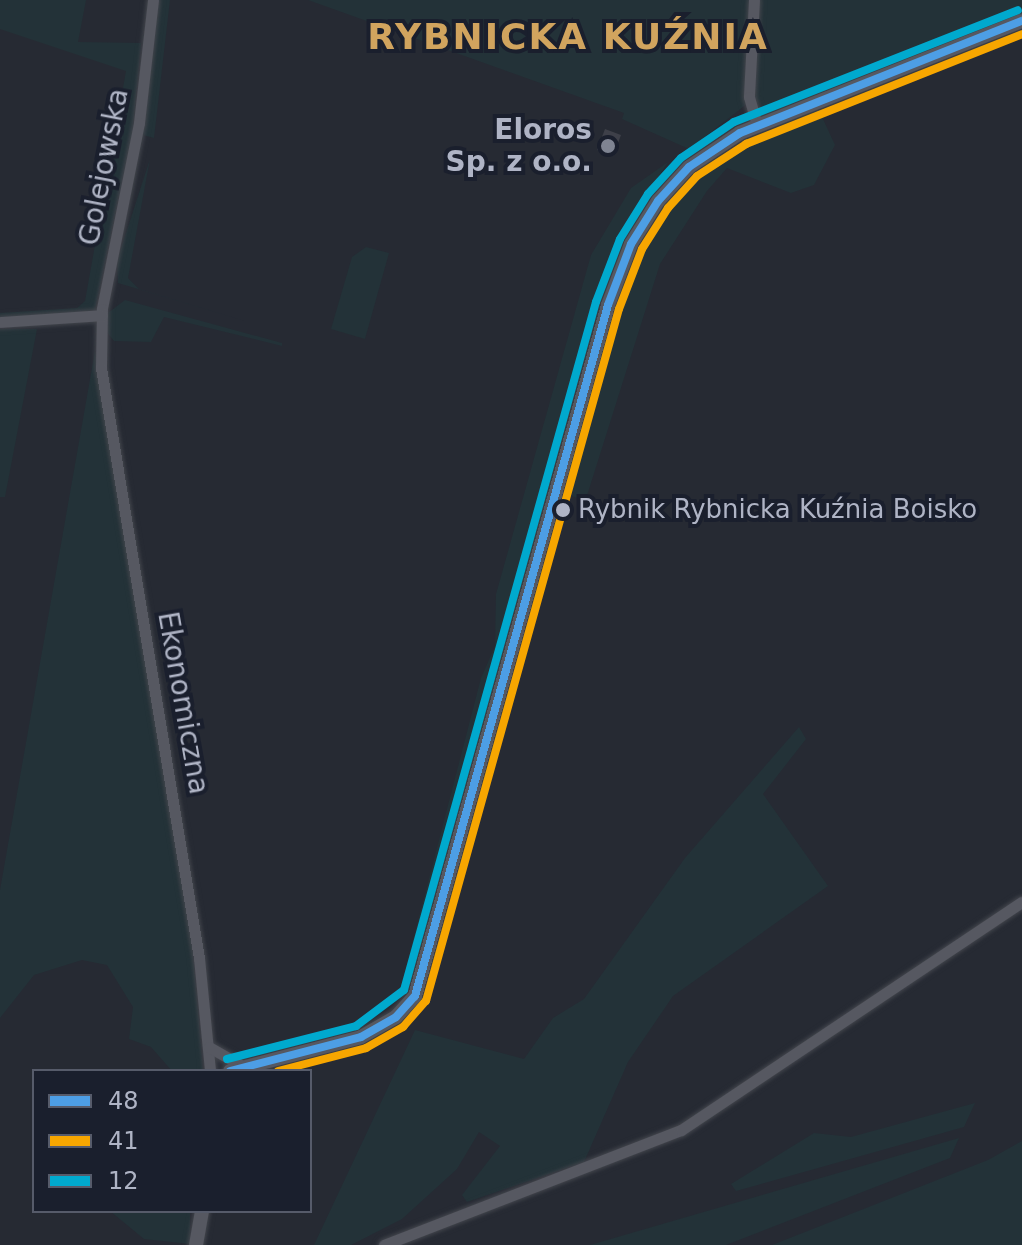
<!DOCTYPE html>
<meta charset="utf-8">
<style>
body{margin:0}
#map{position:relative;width:1022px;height:1245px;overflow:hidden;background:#262a33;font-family:"DejaVu Sans",sans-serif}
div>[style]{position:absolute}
.green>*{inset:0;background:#233238}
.building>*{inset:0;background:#3e4049}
.roads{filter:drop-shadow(0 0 2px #42454c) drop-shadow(0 0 2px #42454c)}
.minor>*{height:11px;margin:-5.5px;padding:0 5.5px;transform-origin:5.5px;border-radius:5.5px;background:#565861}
.tertiary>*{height:14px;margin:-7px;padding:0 7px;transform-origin:7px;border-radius:7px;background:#565861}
.bus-1>*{height:8px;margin:-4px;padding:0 4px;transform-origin:4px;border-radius:4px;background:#4d9ee5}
.bus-2>*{height:8px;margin:-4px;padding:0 4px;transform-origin:4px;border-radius:4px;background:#f7a600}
.bus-3>*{height:8px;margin:-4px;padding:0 4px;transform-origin:4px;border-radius:4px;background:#00a9ce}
.dots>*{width:22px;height:22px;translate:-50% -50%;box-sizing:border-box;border:4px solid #1a1f2d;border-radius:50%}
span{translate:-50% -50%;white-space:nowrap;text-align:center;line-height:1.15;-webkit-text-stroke:8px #1a1f2d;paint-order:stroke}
.bus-label{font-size:26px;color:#afb4c5}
.left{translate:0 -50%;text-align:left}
.poi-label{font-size:28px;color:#afb4c5;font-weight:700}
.right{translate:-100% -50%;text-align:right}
.street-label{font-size:28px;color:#afb4c5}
.district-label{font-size:36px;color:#d1a45e;font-weight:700;letter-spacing:2px}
.legend{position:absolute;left:32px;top:1069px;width:280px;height:144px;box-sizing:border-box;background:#1a1f2d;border:2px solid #565b6a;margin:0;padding:10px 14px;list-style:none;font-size:24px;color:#afb4c5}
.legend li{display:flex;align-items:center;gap:16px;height:40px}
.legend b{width:40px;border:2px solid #565b6a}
</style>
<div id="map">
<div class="green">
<div style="clip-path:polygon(0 0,86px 0,78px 42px,141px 43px,133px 128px,95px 310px,0 320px,0 313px,77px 308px,85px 301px,126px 71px,0 29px)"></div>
<div style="clip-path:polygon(158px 0,170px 0,154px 138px,143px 135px)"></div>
<div style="clip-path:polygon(308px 0,1022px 0,1022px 16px,758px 118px,752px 100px,689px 149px,622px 119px,624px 113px)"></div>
<div style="clip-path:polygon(817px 106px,835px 145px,814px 185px,791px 193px,727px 168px,707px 191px,660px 264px,585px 502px,562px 491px,623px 280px,665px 202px,706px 164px)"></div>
<div style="clip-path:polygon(150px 159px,128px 278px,139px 289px,285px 333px,118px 283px,117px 261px)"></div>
<div style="clip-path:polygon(668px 162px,630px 221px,600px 297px,525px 580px,504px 621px,496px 663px,505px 635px,507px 644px,411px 988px,426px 916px,398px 998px,481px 678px,495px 646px,496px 594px,591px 255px,631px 188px)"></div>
<div style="clip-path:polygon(366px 247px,389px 253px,365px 339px,331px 329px,352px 257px)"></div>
<div style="clip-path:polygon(125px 300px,282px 343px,282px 346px,164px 317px,151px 342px,114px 341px,106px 331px,108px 313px)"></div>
<div style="clip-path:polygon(0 329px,37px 329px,5px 497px,0 497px)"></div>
<div style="clip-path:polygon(95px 351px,193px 952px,203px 1071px,172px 1071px,151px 1047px,129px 1039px,133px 1007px,107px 965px,82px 960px,34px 975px,0 1018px,0 890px)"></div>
<div style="clip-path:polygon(799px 727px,806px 739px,763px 794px,828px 886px,673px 996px,628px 1062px,584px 1162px,467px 1202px,462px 1195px,500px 1146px,479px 1132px,457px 1169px,402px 1219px,351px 1245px,314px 1245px,415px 1030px,524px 1059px,553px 1018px,584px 999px,685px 858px)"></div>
<div style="clip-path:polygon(975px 1103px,964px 1127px,736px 1191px,731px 1184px,814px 1133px,851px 1137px)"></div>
<div style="clip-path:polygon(959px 1138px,950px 1158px,726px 1245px,590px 1245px)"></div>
<div style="clip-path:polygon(1022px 1141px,1022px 1245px,772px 1245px,988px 1160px)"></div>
<div style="clip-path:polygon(110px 1211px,190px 1211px,190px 1244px,144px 1239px)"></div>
</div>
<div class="building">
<div style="clip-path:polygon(605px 129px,621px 135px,613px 156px,597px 150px)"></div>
</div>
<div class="roads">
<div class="minor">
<div style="left:153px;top:0;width:124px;rotate:96.5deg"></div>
<div style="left:139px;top:123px;width:190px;rotate:101.3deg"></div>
<div style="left:102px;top:309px;width:59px;rotate:91deg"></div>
<div style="left:101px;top:368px;width:598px;rotate:80.57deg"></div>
<div style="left:199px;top:958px;width:114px;rotate:84.4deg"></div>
<div style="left:754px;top:0;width:97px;rotate:93deg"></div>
<div style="left:749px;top:97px;width:29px;rotate:74deg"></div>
<div style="left:0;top:322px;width:102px;rotate:-3.9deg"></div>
<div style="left:209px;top:1047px;width:40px;rotate:29.7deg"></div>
<div style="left:384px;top:1245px;width:318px;rotate:-21.2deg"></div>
<div style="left:681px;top:1130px;width:410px;rotate:-33.8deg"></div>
</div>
<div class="tertiary">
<div style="left:230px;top:1071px;width:135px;rotate:-14.5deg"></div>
<div style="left:361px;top:1037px;width:40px;rotate:-29.7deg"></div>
<div style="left:396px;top:1017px;width:28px;rotate:-48deg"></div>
<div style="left:415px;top:996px;width:717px;rotate:-74.39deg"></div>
<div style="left:608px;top:305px;width:65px;rotate:-69.3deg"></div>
<div style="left:631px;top:244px;width:51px;rotate:-57.9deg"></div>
<div style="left:658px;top:201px;width:46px;rotate:-47.6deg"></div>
<div style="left:689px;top:167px;width:61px;rotate:-33.7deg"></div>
<div style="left:740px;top:133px;width:303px;rotate:-21.7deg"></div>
<div style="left:196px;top:1245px;width:35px;rotate:-80deg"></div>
</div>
</div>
<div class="bus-1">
<div style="left:230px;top:1071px;width:135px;rotate:-14.5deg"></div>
<div style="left:361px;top:1037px;width:40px;rotate:-29.7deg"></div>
<div style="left:396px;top:1017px;width:28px;rotate:-48deg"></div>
<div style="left:415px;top:996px;width:717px;rotate:-74.39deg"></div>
<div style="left:608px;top:305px;width:65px;rotate:-69.3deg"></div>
<div style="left:631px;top:244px;width:51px;rotate:-57.9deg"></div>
<div style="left:658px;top:201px;width:46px;rotate:-47.6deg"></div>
<div style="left:689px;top:167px;width:61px;rotate:-33.7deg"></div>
<div style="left:740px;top:133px;width:303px;rotate:-21.7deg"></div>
</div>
<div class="bus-2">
<div style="left:278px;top:1071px;width:91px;rotate:-14.6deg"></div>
<div style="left:366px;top:1048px;width:43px;rotate:-29.6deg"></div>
<div style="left:403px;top:1027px;width:35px;rotate:-49deg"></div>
<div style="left:426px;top:1001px;width:718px;rotate:-74.42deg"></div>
<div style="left:619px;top:309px;width:64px;rotate:-69deg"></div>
<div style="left:642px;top:249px;width:49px;rotate:-57.6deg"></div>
<div style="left:668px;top:208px;width:43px;rotate:-47.8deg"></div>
<div style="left:697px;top:176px;width:59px;rotate:-33.1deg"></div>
<div style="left:746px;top:144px;width:297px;rotate:-21.7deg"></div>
</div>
<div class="bus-3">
<div style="left:227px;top:1059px;width:133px;rotate:-14.3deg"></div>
<div style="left:356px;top:1026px;width:60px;rotate:-36.9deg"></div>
<div style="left:404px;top:990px;width:714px;rotate:-74.41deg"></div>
<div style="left:596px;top:302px;width:67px;rotate:-69.1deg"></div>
<div style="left:620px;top:239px;width:53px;rotate:-58.1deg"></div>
<div style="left:648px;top:194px;width:49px;rotate:-47.5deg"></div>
<div style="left:681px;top:158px;width:64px;rotate:-34.2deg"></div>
<div style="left:734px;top:122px;width:305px;rotate:-21.5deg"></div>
</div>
<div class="dots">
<div style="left:608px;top:146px;background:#7f8492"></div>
<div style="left:563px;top:510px;background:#afb4c5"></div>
</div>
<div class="bus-label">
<span class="left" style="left:578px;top:510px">Rybnik Rybnicka Kuźnia Boisko</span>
</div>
<div class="poi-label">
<span class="right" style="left:592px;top:146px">Eloros<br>Sp. z o.o.</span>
</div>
<div class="street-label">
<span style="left:104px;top:167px;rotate:-79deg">Golejowska</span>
<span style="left:183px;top:703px;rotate:80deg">Ekonomiczna</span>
</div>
<div class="district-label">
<span style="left:568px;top:37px">RYBNICKA KUŹNIA</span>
</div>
<ul class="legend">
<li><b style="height:10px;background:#4d9ee5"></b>48</li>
<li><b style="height:10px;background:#f7a600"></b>41</li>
<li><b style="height:10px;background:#00a9ce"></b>12</li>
</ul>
</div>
